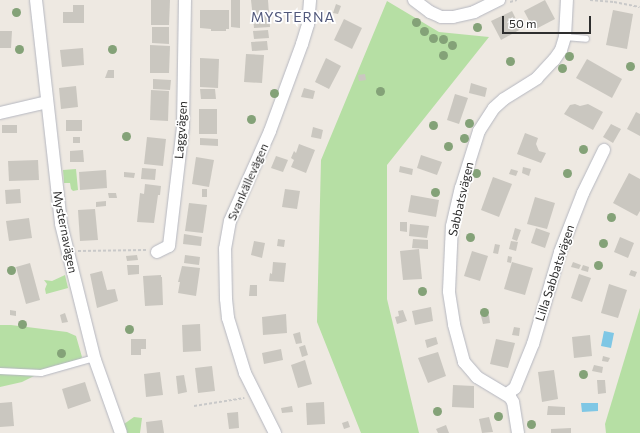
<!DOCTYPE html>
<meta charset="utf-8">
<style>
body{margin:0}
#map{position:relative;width:640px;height:433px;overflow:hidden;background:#eee9e2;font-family:Commissioner,sans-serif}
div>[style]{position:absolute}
.green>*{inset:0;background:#b6dfa4}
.water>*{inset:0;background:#7fc7e5}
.building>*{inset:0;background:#cac7c0}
.path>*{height:2px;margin-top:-1px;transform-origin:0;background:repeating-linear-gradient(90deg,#c9c9c9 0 3px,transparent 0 5px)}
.roads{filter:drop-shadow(0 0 1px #b5b7c0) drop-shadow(0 0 1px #b5b7c0)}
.service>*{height:6px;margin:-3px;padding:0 3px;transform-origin:3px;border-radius:3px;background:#fff}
.minor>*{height:12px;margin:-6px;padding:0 6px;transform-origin:6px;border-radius:6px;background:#fff}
.trees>*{width:9px;height:9px;margin:-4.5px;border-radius:50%;background:#84a278}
span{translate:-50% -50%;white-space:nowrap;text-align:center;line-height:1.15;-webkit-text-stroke:3.5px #fff;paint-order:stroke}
.street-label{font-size:12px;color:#2e2e2e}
.quarter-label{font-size:14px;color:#51587b;letter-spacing:1px}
.scale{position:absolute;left:502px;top:16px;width:89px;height:18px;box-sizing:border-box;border:2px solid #2e2e2e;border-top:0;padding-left:5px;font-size:12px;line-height:14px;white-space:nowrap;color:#2e2e2e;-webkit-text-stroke:3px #fff;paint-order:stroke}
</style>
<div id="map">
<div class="green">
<div style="clip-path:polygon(387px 1px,439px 32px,489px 37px,387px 165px,387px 299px,419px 433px,361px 433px,317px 322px,321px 160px)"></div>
<div style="clip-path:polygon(76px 169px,78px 190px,73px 191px,71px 189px,70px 183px,64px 183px,63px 170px)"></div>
<div style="clip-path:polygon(65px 275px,68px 288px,46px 294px,45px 289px,47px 284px,44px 280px,52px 281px)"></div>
<div style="clip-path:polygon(640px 308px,640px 433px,606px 433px,605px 424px)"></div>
<div style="clip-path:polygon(0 325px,11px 325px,67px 332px,76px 336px,82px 357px,80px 360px,71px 365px,56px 365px,22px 382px,0 387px)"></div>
<div style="clip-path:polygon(134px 417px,142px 418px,140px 433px,126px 433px,124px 424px)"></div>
</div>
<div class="water">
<div style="clip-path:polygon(604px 331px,614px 333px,611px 348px,601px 346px)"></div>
<div style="clip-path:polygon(598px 403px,598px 411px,582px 412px,581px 403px)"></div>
</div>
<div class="building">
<div style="clip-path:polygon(151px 0,170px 0,169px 25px,151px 25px)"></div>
<div style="clip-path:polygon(231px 0,240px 0,240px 28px,231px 27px)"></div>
<div style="clip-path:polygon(251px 0,268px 0,270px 27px,254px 28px)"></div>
<div style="clip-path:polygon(545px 0,555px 19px,534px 30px,524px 11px)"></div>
<div style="clip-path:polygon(336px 4px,341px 6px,338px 14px,333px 13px)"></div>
<div style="clip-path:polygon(73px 5px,84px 5px,84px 23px,63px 23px,63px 12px,73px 12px)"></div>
<div style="clip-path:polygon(200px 10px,229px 10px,229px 29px,226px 29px,226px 31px,211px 31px,211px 29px,200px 28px)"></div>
<div style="clip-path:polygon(613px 10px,633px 14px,627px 49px,606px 45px)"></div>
<div style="clip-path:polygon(512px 11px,521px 29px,501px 40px,491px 21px)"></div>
<div style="clip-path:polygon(344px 19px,362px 28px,352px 49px,334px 40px)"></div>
<div style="clip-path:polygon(152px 27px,169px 27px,169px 44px,152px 43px)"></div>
<div style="clip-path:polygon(268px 30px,269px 38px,254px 39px,253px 31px)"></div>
<div style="clip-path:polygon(0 31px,12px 31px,11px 48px,0 48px)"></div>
<div style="clip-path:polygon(267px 41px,268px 50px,252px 51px,251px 42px)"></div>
<div style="clip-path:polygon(150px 45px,170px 46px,169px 73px,150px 73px)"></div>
<div style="clip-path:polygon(83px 48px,84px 65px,62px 67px,60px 50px)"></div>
<div style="clip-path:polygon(246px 54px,264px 55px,262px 83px,244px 82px)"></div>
<div style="clip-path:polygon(200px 58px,219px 59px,218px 88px,200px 87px)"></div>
<div style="clip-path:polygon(326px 58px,341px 66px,329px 89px,315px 82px)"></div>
<div style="clip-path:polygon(587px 59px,622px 79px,612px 98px,576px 78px)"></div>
<div style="clip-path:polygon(108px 70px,114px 70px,114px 78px,105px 78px)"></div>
<div style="clip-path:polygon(365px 74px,366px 80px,359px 81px,358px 75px)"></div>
<div style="clip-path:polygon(153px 79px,171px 80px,170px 90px,153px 89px)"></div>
<div style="clip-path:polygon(471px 83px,487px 88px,485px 97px,469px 93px)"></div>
<div style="clip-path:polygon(76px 86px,78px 107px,61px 109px,59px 88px)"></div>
<div style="clip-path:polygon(304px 88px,315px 91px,313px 99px,301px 97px)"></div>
<div style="clip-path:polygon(200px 89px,215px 89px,216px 99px,201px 99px)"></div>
<div style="clip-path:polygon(151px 90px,169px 91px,168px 121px,150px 120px)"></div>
<div style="clip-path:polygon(455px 94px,468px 98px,459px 124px,447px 120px)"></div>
<div style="clip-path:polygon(575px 104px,580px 106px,588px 104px,603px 112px,593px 130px,564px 114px,570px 105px)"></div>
<div style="clip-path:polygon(199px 109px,217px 109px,217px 134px,199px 134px)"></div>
<div style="clip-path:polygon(636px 112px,640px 114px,640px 136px,627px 129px)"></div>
<div style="clip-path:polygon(66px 120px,82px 120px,82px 131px,66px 131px)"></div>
<div style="clip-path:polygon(611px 124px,621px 129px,613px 143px,603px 137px)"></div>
<div style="clip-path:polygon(2px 125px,17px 125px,17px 133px,2px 133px)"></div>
<div style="clip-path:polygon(313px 127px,323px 130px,321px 139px,311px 137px)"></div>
<div style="clip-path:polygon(525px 133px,538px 138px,536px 144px,539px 151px,546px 153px,541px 163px,517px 154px)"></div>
<div style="clip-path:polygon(73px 137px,80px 137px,80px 143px,73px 143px)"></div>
<div style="clip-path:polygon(147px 137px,166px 139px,163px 166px,144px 164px)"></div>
<div style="clip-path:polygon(200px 138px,218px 139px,218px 146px,200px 145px)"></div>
<div style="clip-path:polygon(299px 144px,315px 150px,306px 173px,291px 167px,294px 160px,291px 158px,294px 151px,296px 153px)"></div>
<div style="clip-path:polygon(83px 150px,84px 162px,70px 162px,70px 151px)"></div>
<div style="clip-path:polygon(421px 155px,442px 162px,437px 175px,417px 168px)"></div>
<div style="clip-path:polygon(276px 156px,288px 160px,283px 172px,271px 168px)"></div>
<div style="clip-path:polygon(196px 157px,214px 160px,209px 187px,192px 184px)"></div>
<div style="clip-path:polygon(38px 160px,39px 180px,9px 181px,8px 161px)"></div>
<div style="clip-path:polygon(400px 166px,413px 169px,412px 175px,399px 172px)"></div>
<div style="clip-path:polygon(523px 167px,531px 169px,529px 176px,522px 173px)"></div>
<div style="clip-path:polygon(142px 168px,156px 169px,155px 180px,141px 179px)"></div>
<div style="clip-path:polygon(511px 169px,518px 171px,516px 176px,509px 174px)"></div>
<div style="clip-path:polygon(106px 170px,107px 188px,80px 190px,79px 172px)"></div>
<div style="clip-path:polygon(124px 172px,135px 173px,134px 178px,124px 177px)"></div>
<div style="clip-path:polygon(629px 173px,640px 179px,640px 211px,637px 216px,613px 203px)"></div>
<div style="clip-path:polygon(493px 177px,512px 184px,499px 217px,481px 210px)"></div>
<div style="clip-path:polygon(145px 184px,161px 186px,160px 195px,158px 195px,154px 223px,137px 222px,140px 193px,144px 194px)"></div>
<div style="clip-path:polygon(20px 189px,21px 203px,6px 204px,5px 190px)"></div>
<div style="clip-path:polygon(202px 189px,207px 189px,207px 197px,202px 197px)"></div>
<div style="clip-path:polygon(285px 189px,300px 191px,297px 209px,282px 207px)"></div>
<div style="clip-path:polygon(108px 193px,116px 193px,117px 198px,109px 198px)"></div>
<div style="clip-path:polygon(411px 195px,439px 200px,436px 217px,408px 212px)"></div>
<div style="clip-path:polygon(535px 197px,555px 203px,547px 229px,527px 224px)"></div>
<div style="clip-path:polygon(106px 201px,106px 206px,96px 207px,96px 202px)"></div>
<div style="clip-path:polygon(189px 203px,207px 205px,203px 233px,185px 231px)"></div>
<div style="clip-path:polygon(95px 209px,98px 240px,80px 241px,78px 210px)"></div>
<div style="clip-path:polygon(29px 218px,32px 238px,9px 241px,6px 221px)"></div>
<div style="clip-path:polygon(400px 222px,407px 222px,407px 232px,400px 231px)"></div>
<div style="clip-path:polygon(410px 224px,429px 226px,427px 238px,409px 236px)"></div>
<div style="clip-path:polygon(515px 228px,521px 230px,517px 241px,512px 239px)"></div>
<div style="clip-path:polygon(536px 228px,550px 233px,545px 248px,531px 243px)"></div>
<div style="clip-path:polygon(184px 234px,202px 237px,201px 246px,183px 244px)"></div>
<div style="clip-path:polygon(620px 237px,634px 243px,628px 258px,614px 252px)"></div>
<div style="clip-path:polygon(278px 239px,285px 240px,284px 247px,277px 246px)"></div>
<div style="clip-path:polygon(413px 239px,428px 240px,428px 249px,412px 248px)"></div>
<div style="clip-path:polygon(254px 241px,265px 243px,262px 258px,251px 255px)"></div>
<div style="clip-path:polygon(511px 241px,518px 242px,516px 251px,509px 249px)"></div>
<div style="clip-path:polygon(495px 244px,500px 245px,498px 254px,493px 253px)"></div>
<div style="clip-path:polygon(419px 249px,422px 279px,403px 280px,400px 251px)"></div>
<div style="clip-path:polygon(472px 251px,488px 256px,480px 281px,464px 276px)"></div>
<div style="clip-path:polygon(137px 255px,138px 260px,127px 261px,126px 256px)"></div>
<div style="clip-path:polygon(185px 255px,200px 257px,199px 265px,184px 263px)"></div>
<div style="clip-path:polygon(508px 256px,512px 257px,511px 263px,507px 262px)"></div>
<div style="clip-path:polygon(273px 262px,286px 263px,284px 282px,269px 281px,270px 273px,272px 274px)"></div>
<div style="clip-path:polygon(512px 262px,533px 268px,525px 295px,504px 289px)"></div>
<div style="clip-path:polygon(573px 262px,581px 265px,579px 269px,571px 267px)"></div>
<div style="clip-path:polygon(30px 263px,40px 300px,26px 304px,16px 267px)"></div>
<div style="clip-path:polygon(127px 265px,139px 265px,139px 274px,128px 275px)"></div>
<div style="clip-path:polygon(583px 265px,589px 267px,588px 272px,581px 270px)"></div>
<div style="clip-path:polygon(182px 266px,200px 268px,196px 296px,178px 293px,180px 282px,178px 282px)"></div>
<div style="clip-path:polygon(631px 270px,637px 272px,635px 277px,629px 275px)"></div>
<div style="clip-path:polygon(102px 271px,107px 290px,115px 289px,118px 301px,97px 308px,90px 274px)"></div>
<div style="clip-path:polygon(579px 274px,591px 278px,582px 302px,571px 298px)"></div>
<div style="clip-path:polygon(161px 275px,161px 277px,162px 277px,163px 305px,145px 306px,143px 276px)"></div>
<div style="clip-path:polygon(609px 284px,627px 290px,618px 318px,601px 313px)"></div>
<div style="clip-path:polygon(250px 285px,257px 285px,257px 296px,249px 296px)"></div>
<div style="clip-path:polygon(431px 307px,433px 321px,415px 325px,412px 311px)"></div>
<div style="clip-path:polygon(10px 310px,16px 311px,16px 316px,10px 315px)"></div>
<div style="clip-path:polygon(403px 310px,407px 321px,397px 324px,395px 317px,399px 316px,398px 311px)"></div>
<div style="clip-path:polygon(65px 313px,68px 322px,62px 323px,60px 315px)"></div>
<div style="clip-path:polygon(286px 314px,287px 333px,263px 335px,262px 317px)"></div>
<div style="clip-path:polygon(489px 315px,490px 323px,483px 324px,481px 316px)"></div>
<div style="clip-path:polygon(200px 324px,201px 351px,183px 352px,182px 325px)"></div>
<div style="clip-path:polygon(514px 327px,520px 328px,519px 336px,512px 335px)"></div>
<div style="clip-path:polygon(300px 332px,302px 343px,296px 344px,293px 334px)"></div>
<div style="clip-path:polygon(590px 335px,592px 356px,574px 358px,572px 337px)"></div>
<div style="clip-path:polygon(436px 337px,438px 344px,427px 348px,425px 340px)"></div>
<div style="clip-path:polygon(131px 339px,146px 339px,146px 349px,141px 349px,141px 355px,131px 355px)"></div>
<div style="clip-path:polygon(496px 339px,515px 343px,508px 368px,490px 364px)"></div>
<div style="clip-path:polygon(305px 345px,308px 355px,302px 357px,299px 347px)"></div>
<div style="clip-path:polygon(281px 349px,283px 360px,264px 364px,262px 353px)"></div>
<div style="clip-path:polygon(438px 352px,446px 376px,428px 383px,418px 358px)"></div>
<div style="clip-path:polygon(603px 356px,610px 358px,608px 362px,602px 361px)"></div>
<div style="clip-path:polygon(305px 360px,312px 384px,298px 388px,291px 365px)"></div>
<div style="clip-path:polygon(594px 365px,603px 367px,602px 373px,592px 371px)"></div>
<div style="clip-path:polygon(212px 366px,215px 391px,198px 393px,195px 368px)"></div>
<div style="clip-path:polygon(554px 370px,558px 399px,542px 402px,538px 372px)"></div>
<div style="clip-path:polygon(160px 372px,163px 395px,146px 397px,144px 374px)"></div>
<div style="clip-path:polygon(184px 375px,187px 392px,178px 394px,176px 376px)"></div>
<div style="clip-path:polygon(597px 380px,605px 380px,606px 393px,598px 394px)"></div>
<div style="clip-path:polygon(85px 382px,91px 401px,68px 409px,62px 389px)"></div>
<div style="clip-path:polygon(453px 385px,474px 386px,474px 408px,452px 407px)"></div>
<div style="clip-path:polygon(12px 402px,14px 426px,0 427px,0 403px)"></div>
<div style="clip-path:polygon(324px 402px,325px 424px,307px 425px,306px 403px)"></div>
<div style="clip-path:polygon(292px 406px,293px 412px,282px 413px,281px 408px)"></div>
<div style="clip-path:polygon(548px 406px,565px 407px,565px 415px,547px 415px)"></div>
<div style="clip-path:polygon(238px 412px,239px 428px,229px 429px,227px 413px)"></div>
<div style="clip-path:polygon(489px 417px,493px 432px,482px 433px,479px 419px)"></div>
<div style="clip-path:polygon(162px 420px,164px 433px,147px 433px,146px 422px)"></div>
<div style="clip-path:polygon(348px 421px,350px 427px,344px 429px,342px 423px)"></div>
<div style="clip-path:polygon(446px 425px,449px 433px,438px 433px,436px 429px)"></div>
<div style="clip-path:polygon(571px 428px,571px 433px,551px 433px,551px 429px)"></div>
</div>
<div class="path">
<div style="left:590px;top:0;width:24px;rotate:5deg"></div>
<div style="left:614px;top:2px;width:26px;rotate:11deg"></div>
<div style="left:510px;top:2px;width:7px;rotate:-16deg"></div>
<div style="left:78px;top:251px;width:68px;rotate:-0.8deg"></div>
<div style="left:194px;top:406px;width:51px;rotate:-9.1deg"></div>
</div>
<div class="roads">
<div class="service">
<div style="left:565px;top:37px;width:21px;rotate:5deg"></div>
<div style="left:0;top:371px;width:41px;rotate:2.8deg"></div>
<div style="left:41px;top:373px;width:55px;rotate:-15.8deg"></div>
</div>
<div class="minor">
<div style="left:36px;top:0;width:225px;rotate:83.6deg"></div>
<div style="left:61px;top:224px;width:140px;rotate:76deg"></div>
<div style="left:95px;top:360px;width:77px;rotate:70.4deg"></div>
<div style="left:414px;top:0;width:20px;rotate:37deg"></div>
<div style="left:430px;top:12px;width:12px;rotate:24deg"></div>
<div style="left:441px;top:17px;width:12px"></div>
<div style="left:453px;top:17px;width:22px;rotate:-13deg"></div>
<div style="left:474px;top:12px;width:28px;rotate:-26deg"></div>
<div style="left:0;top:113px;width:48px;rotate:-13.2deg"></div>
<div style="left:157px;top:252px;width:13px;rotate:-27deg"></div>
<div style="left:169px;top:246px;width:120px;rotate:-83.3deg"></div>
<div style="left:183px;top:127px;width:127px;rotate:-89.1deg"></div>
<div style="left:507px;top:394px;width:10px;rotate:-37deg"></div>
<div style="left:515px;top:388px;width:48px;rotate:-67.8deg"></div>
<div style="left:533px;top:344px;width:96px;rotate:-73.6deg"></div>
<div style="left:560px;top:252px;width:63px;rotate:-68.7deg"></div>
<div style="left:583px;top:193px;width:48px;rotate:-64deg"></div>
<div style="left:275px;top:433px;width:67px;rotate:-116.6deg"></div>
<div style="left:245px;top:373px;width:58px;rotate:-107.2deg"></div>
<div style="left:228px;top:318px;width:19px;rotate:-96deg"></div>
<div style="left:226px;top:299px;width:50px;rotate:-91.1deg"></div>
<div style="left:225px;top:249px;width:28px;rotate:-80deg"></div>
<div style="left:230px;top:221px;width:98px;rotate:-66deg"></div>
<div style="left:270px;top:131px;width:93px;rotate:-69.8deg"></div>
<div style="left:302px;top:44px;width:21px;rotate:-73deg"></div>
<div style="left:308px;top:24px;width:24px;rotate:-85deg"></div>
<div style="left:518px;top:433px;width:31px;rotate:-99deg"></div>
<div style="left:513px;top:402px;width:6px;rotate:-121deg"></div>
<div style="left:510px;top:397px;width:39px;rotate:-149deg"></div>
<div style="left:477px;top:377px;width:20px;rotate:-131deg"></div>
<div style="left:464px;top:362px;width:39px;rotate:-105deg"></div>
<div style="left:454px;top:324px;width:33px;rotate:-99deg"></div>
<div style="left:449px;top:291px;width:65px;rotate:-87.4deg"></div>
<div style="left:452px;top:226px;width:39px;rotate:-77deg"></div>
<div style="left:461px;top:188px;width:60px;rotate:-72.5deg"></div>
<div style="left:479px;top:131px;width:27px;rotate:-57deg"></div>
<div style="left:494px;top:108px;width:13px;rotate:-42deg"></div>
<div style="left:504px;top:99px;width:39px;rotate:-32deg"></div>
<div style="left:537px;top:78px;width:25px;rotate:-47deg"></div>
<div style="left:554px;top:60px;width:12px;rotate:-55deg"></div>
<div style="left:561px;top:50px;width:14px;rotate:-73deg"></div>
<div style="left:565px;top:37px;width:37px;rotate:-87deg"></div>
</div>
</div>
<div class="trees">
<div style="left:16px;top:12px"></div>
<div style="left:416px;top:22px"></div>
<div style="left:477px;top:27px"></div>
<div style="left:424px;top:31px"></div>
<div style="left:433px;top:38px"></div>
<div style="left:443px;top:39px"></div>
<div style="left:452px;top:45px"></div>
<div style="left:19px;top:49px"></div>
<div style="left:112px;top:49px"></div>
<div style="left:443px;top:55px"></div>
<div style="left:569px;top:56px"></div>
<div style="left:510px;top:61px"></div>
<div style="left:630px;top:66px"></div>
<div style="left:562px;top:68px"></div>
<div style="left:380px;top:91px"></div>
<div style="left:274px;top:93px"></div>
<div style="left:251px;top:119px"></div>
<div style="left:469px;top:123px"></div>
<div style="left:433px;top:125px"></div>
<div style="left:126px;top:136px"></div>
<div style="left:464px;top:138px"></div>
<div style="left:448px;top:146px"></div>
<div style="left:583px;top:149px"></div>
<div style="left:476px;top:173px"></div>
<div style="left:567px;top:173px"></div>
<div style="left:435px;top:192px"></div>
<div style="left:611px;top:217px"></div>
<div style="left:470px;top:237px"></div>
<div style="left:603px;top:243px"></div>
<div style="left:598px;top:265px"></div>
<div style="left:11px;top:270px"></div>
<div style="left:422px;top:291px"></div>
<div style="left:484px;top:312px"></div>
<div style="left:22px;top:324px"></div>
<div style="left:129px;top:329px"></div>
<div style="left:61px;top:353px"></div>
<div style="left:583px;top:374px"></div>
<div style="left:437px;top:411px"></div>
<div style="left:498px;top:416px"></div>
<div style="left:531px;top:424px"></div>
</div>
<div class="street-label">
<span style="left:181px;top:130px;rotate:-86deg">Laggvägen</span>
<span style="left:248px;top:182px;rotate:-66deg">Svankällevägen</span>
<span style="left:461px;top:199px;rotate:-77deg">Sabbatsvägen</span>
<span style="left:65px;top:232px;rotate:79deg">Mysternavägen</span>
<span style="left:555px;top:273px;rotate:-72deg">Lilla Sabbatsvägen</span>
</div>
<div class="quarter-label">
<span style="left:293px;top:17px">MYSTERNA</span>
</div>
<div class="scale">50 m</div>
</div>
